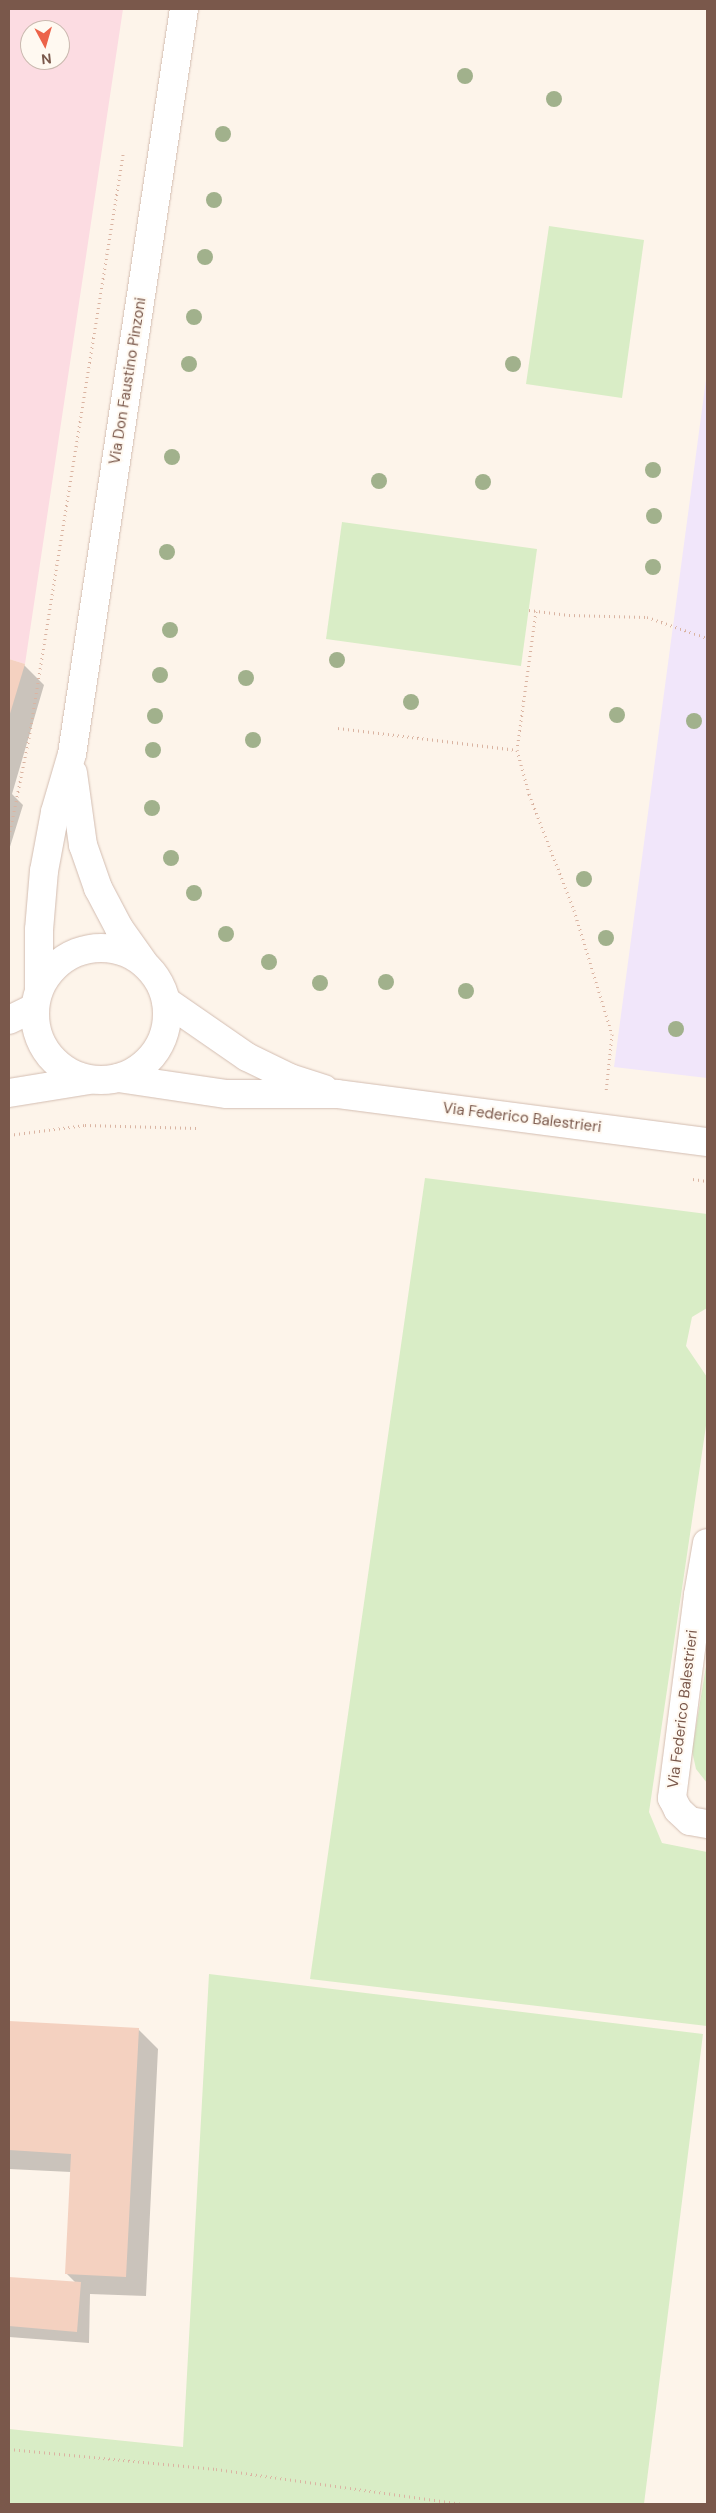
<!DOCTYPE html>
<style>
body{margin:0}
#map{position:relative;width:716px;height:2513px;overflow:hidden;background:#fdf4ea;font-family:"DM Sans",sans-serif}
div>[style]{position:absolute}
.education>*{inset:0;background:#f1e6fa}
.medical>*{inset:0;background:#fcdce2}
.green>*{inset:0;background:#d9edc6}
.shadow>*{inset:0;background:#0003}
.building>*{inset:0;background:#f4d1c0}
.path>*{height:3px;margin-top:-1.5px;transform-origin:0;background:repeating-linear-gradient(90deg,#dab4a2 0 1px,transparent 0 5px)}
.roads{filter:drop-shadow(0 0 1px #d3bdb1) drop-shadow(0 0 1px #d3bdb1)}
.street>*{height:28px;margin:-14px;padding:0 14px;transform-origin:14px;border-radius:14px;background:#fff}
.street>.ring{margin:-14px;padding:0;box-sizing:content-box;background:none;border:28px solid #fff;border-radius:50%}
.trees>*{width:16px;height:16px;margin:-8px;border-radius:50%;background:#a1b18c}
span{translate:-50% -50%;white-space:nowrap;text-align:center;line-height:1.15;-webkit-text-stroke:4px #fff9f1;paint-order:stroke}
.street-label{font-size:15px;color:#7a584b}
.frame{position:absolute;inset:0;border:10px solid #7a584b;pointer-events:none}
.north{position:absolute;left:20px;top:20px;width:50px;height:50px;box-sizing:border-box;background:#fff9f1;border:1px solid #cab9af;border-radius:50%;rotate:174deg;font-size:14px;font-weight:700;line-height:20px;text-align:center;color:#7a584b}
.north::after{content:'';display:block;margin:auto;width:18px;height:22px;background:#ec634a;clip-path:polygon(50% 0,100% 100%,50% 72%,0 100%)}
</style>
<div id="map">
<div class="education">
<div style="clip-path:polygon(707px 372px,707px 1078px,614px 1067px)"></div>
</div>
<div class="medical">
<div style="clip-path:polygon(evenodd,9px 9px,123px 9px,25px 664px,9px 659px,9px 9px,30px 30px,60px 30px,60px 60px,30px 60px,30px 30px)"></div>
</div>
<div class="green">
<div style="clip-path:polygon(549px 226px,644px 240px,622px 398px,526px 384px)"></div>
<div style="clip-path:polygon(342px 522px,537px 549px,521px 666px,326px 639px)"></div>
<div style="clip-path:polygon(425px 1178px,707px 1214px,707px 1308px,692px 1317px,686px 1346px,707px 1377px,707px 1419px,649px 1812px,662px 1843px,707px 1852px,707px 2026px,310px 1979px)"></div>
<div style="clip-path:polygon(707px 1660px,707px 1783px,696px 1769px,692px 1751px)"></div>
<div style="clip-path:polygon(209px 1974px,703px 2034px,644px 2504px,9px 2504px,9px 2429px,183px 2447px)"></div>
</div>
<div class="shadow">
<div style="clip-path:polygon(9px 660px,24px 665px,44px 685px,12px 794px,23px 805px,9px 850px)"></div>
<div style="clip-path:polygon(9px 2023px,138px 2029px,158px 2049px,146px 2296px,90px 2294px,89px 2343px,9px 2337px,9px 2278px,76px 2283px,66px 2273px,71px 2172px,9px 2169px)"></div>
</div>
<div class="building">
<div style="clip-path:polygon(9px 659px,25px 664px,9px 717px)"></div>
<div style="clip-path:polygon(9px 2021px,139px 2028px,126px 2277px,65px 2274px,71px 2154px,9px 2150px)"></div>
<div style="clip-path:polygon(9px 2277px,81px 2282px,77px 2332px,9px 2326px)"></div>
</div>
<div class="path">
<div style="left:529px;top:610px;width:40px;rotate:7.1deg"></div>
<div style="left:569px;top:615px;width:78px;rotate:1.5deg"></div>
<div style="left:647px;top:617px;width:64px;rotate:19.3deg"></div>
<div style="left:536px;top:611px;width:140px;rotate:97.8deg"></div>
<div style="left:517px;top:750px;width:46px;rotate:74.7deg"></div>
<div style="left:529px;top:794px;width:124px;rotate:68.8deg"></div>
<div style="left:574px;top:910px;width:130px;rotate:73deg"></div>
<div style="left:612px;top:1034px;width:58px;rotate:95.9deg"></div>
<div style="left:338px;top:728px;width:180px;rotate:7deg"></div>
<div style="left:9px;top:836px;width:100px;rotate:-78.5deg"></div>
<div style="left:29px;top:738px;width:591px;rotate:-80.84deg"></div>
<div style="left:9px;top:1135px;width:77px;rotate:-7.5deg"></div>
<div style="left:85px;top:1125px;width:112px;rotate:1.5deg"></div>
<div style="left:693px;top:1179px;width:14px;rotate:8deg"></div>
<div style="left:9px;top:2449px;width:208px;rotate:5.5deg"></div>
<div style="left:216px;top:2469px;width:249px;rotate:8.1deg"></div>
</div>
<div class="roads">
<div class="street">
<div style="left:73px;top:773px;width:73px;rotate:82.1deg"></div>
<div style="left:83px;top:845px;width:46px;rotate:70.8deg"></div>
<div style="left:98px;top:888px;width:45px;rotate:62.3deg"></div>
<div style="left:119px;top:928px;width:43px;rotate:54.5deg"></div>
<div class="ring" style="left:35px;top:948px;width:104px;height:104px"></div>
<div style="left:39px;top:989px;width:59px;rotate:-90deg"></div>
<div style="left:39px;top:930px;width:59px;rotate:-85.2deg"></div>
<div style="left:44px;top:871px;width:60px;rotate:-79.4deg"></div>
<div style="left:55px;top:812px;width:60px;rotate:-73.7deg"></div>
<div style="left:72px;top:754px;width:753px;rotate:-81.45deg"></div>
<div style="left:166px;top:1001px;width:98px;rotate:34.7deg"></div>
<div style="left:247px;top:1057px;width:48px;rotate:26deg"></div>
<div style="left:290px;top:1078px;width:36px;rotate:18deg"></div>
<div style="left:9px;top:1020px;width:28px;rotate:-26deg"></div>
<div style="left:118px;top:1078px;width:110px;rotate:8.4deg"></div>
<div style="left:227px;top:1094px;width:110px"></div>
<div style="left:337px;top:1094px;width:373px;rotate:7.4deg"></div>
<div style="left:9px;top:1093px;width:80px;rotate:-9.3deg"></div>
<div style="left:707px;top:1543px;width:53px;rotate:99.8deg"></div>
<div style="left:698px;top:1595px;width:205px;rotate:97.3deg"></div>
<div style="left:672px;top:1798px;width:13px;rotate:63deg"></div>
<div style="left:678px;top:1810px;width:16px;rotate:43deg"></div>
<div style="left:690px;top:1821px;width:17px;rotate:10deg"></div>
</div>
</div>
<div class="trees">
<div style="left:465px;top:76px"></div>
<div style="left:554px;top:99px"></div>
<div style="left:223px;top:134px"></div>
<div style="left:214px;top:200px"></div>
<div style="left:205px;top:257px"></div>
<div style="left:194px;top:317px"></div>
<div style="left:189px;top:364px"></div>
<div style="left:513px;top:364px"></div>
<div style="left:172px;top:457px"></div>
<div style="left:653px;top:470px"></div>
<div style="left:379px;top:481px"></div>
<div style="left:483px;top:482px"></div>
<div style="left:654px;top:516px"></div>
<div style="left:167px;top:552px"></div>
<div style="left:653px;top:567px"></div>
<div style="left:170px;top:630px"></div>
<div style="left:337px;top:660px"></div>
<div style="left:160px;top:675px"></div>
<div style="left:246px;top:678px"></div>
<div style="left:411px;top:702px"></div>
<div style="left:617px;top:715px"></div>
<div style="left:155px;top:716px"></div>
<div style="left:694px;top:721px"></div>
<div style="left:253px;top:740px"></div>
<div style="left:153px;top:750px"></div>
<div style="left:152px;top:808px"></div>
<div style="left:171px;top:858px"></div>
<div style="left:584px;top:879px"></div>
<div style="left:194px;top:893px"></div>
<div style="left:226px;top:934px"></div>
<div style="left:606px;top:938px"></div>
<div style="left:269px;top:962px"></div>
<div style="left:386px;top:982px"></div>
<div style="left:320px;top:983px"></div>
<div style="left:466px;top:991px"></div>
<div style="left:676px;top:1029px"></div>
</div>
<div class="street-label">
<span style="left:128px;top:381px;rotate:-81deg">Via Don Faustino Pinzoni</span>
<span style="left:522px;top:1118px;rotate:7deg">Via Federico Balestrieri</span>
<span style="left:683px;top:1709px;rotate:-83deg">Via Federico Balestrieri</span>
</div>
<div class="frame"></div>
<div class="north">N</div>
</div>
